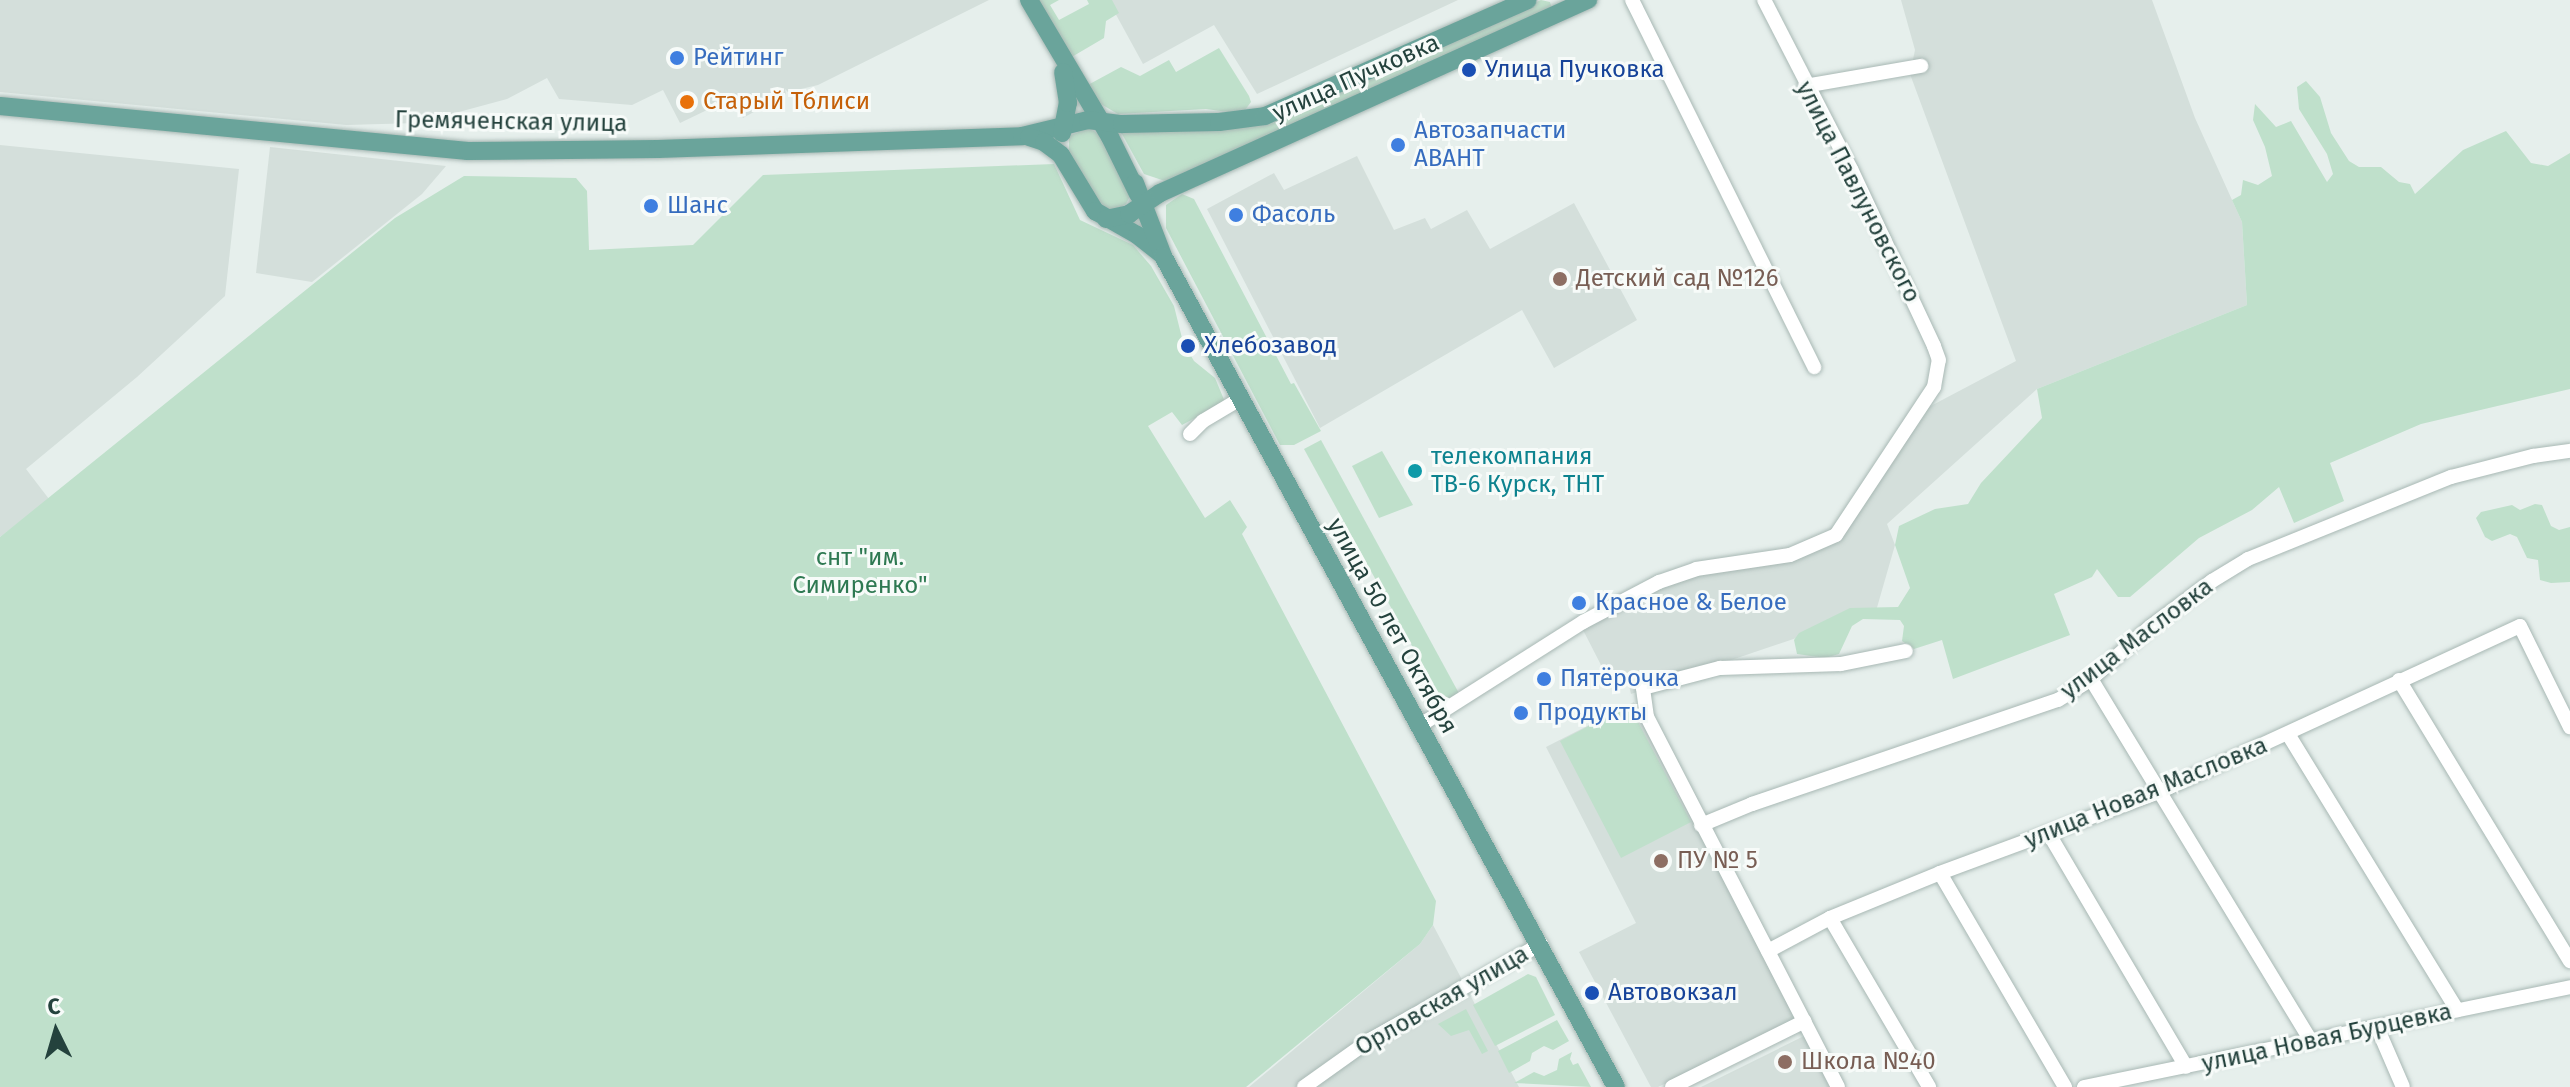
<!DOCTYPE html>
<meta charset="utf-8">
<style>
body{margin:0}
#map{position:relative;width:2570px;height:1087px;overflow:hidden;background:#e6efec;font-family:"Fira Sans",sans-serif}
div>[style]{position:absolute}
.built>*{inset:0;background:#d4dfdb}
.green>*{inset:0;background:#bfe0cb}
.roads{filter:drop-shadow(0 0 2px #a8b8b4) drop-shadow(0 0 2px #a8b8b4)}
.minor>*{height:14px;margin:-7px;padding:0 7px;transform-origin:7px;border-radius:7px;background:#fff}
.major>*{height:18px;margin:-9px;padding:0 9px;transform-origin:9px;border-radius:9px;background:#6aa49b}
.dots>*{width:22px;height:22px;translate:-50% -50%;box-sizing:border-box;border:4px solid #f7fbf9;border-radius:50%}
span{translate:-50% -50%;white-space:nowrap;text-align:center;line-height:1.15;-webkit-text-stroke:6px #f7fbf9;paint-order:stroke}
.shop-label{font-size:24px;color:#366cbe}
.left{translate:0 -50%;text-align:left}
.transit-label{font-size:24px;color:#164399}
.street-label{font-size:24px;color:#24423d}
.food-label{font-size:24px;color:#c56008}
.education-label{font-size:24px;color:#785e54}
.culture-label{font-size:24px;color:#0d838f}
.park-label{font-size:24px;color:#2e7952}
.north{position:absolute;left:16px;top:991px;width:80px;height:80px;-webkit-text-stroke:6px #f7fbf9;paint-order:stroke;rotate:355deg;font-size:22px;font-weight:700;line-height:32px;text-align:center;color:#24423d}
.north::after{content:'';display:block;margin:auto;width:28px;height:36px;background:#24423d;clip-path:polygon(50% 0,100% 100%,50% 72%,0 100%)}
</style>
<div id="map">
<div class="built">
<div style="clip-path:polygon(0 0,989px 0,818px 85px,788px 92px,785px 89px,786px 94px,743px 118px,732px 98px,680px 123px,663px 90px,632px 105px,559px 99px,547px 78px,507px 99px,418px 123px,346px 125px,0 92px)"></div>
<div style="clip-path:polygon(1108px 0,1458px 0,1257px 94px,1214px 25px,1143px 64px)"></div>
<div style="clip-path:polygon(1901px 0,2152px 0,2195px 118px,2242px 222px,2247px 305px,2037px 389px,1887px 524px,1895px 545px,1876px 611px,1631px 694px,1627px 677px,1602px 667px,1582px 628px,1664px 584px,1841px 536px,1925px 409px,2016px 361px,1910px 74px,1915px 50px)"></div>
<div style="clip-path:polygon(0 145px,239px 169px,225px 296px,137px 377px,26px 469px,49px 499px,0 537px)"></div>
<div style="clip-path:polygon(270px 147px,446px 166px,422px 194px,312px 282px,256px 273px)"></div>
<div style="clip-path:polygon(1357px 156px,1394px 230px,1425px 218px,1431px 229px,1467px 210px,1490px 249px,1574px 203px,1637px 320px,1554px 368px,1522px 310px,1320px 428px,1207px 209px,1274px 173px,1284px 190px)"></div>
<div style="clip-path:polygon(1634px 702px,1799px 1018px,1658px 1087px,1651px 1087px,1579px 952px,1636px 923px,1546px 747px)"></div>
<div style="clip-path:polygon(1433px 925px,1519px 1087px,1249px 1087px,1420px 944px)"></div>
<div style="clip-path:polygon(1804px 1036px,1830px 1087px,1701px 1087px)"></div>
</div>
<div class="green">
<div style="clip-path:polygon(1039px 0,1059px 0,1050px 5px,1059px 20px,1089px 4px,1087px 0,1112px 0,1119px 13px,1106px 21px,1104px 38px,1070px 58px)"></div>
<div style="clip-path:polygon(1541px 0,1550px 2px,1552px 9px,1165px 181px,1144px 174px,1122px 134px,1121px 130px,1279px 117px)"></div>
<div style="clip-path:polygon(1219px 48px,1249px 96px,1251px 102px,1245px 110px,1228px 112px,1206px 109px,1118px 114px,1094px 100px,1086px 86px,1121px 67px,1140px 76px,1169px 60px,1176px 72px)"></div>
<div style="clip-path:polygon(2306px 81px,2320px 97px,2331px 133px,2349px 161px,2359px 167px,2381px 167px,2399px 182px,2410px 184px,2415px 194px,2463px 150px,2506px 131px,2531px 163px,2548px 166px,2570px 153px,2570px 389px,2421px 424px,2330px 463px,2344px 501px,2294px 523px,2279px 487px,2252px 510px,2199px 538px,2130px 597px,2118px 597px,2097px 569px,2092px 577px,2054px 594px,2070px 635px,1953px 679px,1942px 640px,1914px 649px,1902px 641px,1904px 626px,1900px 620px,1863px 619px,1852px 626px,1839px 654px,1825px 658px,1797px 654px,1794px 640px,1799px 633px,1850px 608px,1898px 607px,1910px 588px,1895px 545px,1899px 526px,1935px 509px,1968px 504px,1981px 483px,2042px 418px,2037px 389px,2247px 305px,2242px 222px,2232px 200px,2241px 195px,2243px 180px,2258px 185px,2272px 176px,2265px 147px,2253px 120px,2255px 104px,2276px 127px,2291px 121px,2327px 182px,2333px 174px,2327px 154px,2299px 109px,2297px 87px)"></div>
<div style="clip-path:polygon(1088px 128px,1101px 135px,1131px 194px,1126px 204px,1114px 211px,1100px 209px,1069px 153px,1069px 136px)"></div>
<div style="clip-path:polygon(1054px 164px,1080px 220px,1133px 245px,1151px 266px,1174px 306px,1183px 342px,1194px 361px,1215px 378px,1225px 402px,1182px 425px,1172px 412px,1148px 426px,1205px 518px,1230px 500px,1247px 527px,1242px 534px,1436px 901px,1433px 925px,1420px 944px,1246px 1087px,0 1087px,0 537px,395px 218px,464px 176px,576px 178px,587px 191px,589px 250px,693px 245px,763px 175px)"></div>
<div style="clip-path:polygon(1182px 194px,1194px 199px,1291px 384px,1294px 383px,1321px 431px,1294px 445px,1280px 445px,1166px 228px,1166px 205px)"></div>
<div style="clip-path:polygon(1321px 440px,1461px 697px,1445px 706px,1304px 449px)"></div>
<div style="clip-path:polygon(1382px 451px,1413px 505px,1379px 518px,1352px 466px)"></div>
<div style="clip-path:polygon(2535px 504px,2542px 505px,2551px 526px,2559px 530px,2570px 527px,2570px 582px,2551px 583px,2540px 580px,2538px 560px,2527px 558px,2517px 537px,2510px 534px,2492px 541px,2485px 537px,2476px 518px,2481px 512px,2512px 505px,2520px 510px)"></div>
<div style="clip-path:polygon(1629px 705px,1691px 822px,1621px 858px,1560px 741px)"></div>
<div style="clip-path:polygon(1528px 974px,1536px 977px,1555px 1015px,1495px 1046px,1473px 1005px)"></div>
<div style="clip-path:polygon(1466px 1009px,1488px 1051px,1482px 1054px,1469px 1030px,1451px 1036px,1438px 1024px)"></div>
<div style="clip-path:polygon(1557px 1020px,1569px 1041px,1553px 1050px,1544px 1046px,1532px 1053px,1530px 1061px,1509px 1073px,1498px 1051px)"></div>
<div style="clip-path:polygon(1572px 1052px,1570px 1059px,1573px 1065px,1578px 1063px,1591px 1087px,1514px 1083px,1534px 1072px,1544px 1076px,1557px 1070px,1559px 1059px)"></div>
</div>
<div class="roads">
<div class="minor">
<div style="left:1632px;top:0;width:410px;rotate:63.6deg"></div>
<div style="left:1805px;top:86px;width:118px;rotate:-9.8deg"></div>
<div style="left:1190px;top:434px;width:18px;rotate:-45deg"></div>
<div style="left:1203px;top:421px;width:43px;rotate:-30.7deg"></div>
<div style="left:2091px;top:679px;width:424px;rotate:58.7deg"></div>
<div style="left:2399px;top:680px;width:329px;rotate:58.7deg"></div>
<div style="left:1419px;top:726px;width:194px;rotate:-32.4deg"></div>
<div style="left:1583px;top:622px;width:86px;rotate:-27.8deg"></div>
<div style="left:1659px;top:582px;width:39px;rotate:-19deg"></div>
<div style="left:1696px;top:569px;width:95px;rotate:-8.5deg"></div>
<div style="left:1790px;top:555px;width:50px;rotate:-23.5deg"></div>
<div style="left:1836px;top:535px;width:178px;rotate:-56.5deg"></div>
<div style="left:1934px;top:387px;width:27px;rotate:-80deg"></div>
<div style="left:1939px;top:360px;width:15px;rotate:-110deg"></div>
<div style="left:1934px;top:346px;width:195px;rotate:-115.1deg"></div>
<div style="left:1851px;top:169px;width:190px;rotate:-117.2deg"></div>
<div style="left:2288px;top:734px;width:324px;rotate:58.5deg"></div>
<div style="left:1701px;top:825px;width:55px;rotate:-22.4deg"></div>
<div style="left:1752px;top:804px;width:323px;rotate:-18.8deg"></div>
<div style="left:2058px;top:700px;width:39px;rotate:-32deg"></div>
<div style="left:2091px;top:679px;width:79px;rotate:-41.4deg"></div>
<div style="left:2150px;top:627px;width:77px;rotate:-36.6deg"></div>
<div style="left:2212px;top:581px;width:42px;rotate:-31.4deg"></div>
<div style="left:2248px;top:559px;width:219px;rotate:-22deg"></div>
<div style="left:2451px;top:477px;width:85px;rotate:-14.4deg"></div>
<div style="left:2533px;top:456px;width:37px;rotate:-8deg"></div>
<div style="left:2049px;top:834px;width:270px;rotate:59.5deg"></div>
<div style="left:1940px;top:873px;width:248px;rotate:59.7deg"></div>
<div style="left:1830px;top:918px;width:196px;rotate:59.6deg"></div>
<div style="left:1768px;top:951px;width:70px;rotate:-28deg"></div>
<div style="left:1830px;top:918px;width:119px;rotate:-22.2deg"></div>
<div style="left:1940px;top:873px;width:233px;rotate:-20.3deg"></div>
<div style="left:2159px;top:792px;width:397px;rotate:-24.7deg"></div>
<div style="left:2520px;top:626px;width:113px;rotate:63.7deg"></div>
<div style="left:2377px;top:1027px;width:65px;rotate:66.6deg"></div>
<div style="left:1304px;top:1087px;width:81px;rotate:-35.5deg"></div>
<div style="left:1370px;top:1040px;width:196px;rotate:-29.3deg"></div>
<div style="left:1672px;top:1087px;width:148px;rotate:-26.4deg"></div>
<div style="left:1838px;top:1087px;width:416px;rotate:-117.3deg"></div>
<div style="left:1647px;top:717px;width:29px;rotate:-98deg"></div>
<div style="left:1643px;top:688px;width:80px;rotate:-14.6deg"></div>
<div style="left:1720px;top:668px;width:121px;rotate:-1.9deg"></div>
<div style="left:1841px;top:664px;width:66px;rotate:-11.3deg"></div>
<div style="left:2084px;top:1087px;width:496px;rotate:-11.6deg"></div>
</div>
<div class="major">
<div style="left:1029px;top:0;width:159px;rotate:59.4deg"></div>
<div style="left:1110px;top:137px;width:64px;rotate:63.8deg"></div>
<div style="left:0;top:106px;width:470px;rotate:5.5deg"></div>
<div style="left:468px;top:151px;width:190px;rotate:-0.6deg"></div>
<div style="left:658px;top:149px;width:364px;rotate:-2deg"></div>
<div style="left:1022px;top:136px;width:68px;rotate:-13.6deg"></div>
<div style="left:1088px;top:120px;width:34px;rotate:7deg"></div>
<div style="left:1122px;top:124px;width:97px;rotate:-1.2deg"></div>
<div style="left:1219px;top:122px;width:46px;rotate:-7.4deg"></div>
<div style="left:1265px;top:116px;width:287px;rotate:-23.8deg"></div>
<div style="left:1062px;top:133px;width:31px;rotate:-79deg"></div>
<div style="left:1068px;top:103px;width:31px;rotate:-99deg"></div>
<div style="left:1029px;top:137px;width:16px;rotate:18deg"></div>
<div style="left:1044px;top:142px;width:21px;rotate:37deg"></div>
<div style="left:1061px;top:155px;width:66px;rotate:58.7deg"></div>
<div style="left:1095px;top:211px;width:48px;rotate:29.7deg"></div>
<div style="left:1137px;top:235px;width:31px;rotate:38deg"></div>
<div style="left:1135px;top:183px;width:78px;rotate:69deg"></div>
<div style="left:1163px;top:256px;width:946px;rotate:61.4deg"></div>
<div style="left:1106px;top:219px;width:24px;rotate:-12deg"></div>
<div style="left:1129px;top:214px;width:37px;rotate:-34deg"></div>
<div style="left:1160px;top:193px;width:470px;rotate:-24.3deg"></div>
</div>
</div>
<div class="dots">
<div style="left:677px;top:58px;background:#3f7fe0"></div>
<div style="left:1469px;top:70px;background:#1a4fb4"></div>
<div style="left:687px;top:102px;background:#e8710a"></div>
<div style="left:1398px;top:145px;background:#3f7fe0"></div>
<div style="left:651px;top:206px;background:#3f7fe0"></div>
<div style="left:1236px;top:215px;background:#3f7fe0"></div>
<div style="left:1560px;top:279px;background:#8d6e63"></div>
<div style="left:1188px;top:346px;background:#1a4fb4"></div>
<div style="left:1415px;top:471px;background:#0f9aa8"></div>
<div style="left:1579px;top:603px;background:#3f7fe0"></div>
<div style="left:1544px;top:679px;background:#3f7fe0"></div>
<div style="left:1521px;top:713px;background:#3f7fe0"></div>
<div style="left:1661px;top:861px;background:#8d6e63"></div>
<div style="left:1592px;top:993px;background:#1a4fb4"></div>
<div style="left:1785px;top:1062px;background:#8d6e63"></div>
</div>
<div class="shop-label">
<span class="left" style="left:693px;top:58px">Рейтинг</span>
<span class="left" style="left:1414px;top:145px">Автозапчасти<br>АВАНТ</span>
<span class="left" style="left:667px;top:206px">Шанс</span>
<span class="left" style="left:1252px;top:215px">Фасоль</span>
<span class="left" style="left:1595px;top:603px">Красное &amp; Белое</span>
<span class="left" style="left:1560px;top:679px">Пятёрочка</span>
<span class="left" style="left:1537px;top:713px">Продукты</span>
</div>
<div class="transit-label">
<span class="left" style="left:1485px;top:70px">Улица Пучковка</span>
<span class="left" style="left:1204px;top:346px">Хлебозавод</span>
<span class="left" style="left:1608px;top:993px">Автовокзал</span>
</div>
<div class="street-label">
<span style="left:1356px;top:78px;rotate:-24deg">улица Пучковка</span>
<span style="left:511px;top:122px;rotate:1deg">Гремяченская улица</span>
<span style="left:1858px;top:192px;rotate:63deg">улица Павлуновского</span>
<span style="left:1392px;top:626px;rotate:61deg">улица 50 лет Октября</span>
<span style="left:2137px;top:639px;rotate:-37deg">улица Масловка</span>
<span style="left:2146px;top:793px;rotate:-22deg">улица Новая Масловка</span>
<span style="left:1442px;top:1001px;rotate:-30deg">Орловская улица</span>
<span style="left:2327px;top:1038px;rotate:-12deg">улица Новая Бурцевка</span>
</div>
<div class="food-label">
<span class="left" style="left:703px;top:102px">Старый Тблиси</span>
</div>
<div class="education-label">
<span class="left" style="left:1576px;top:279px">Детский сад №126</span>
<span class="left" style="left:1677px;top:861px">ПУ № 5</span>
<span class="left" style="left:1801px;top:1062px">Школа №40</span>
</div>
<div class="culture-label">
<span class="left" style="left:1431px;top:471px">телекомпания<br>ТВ-6 Курск, ТНТ</span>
</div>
<div class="park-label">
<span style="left:860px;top:572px">снт "им.<br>Симиренко"</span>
</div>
<div class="north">С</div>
</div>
